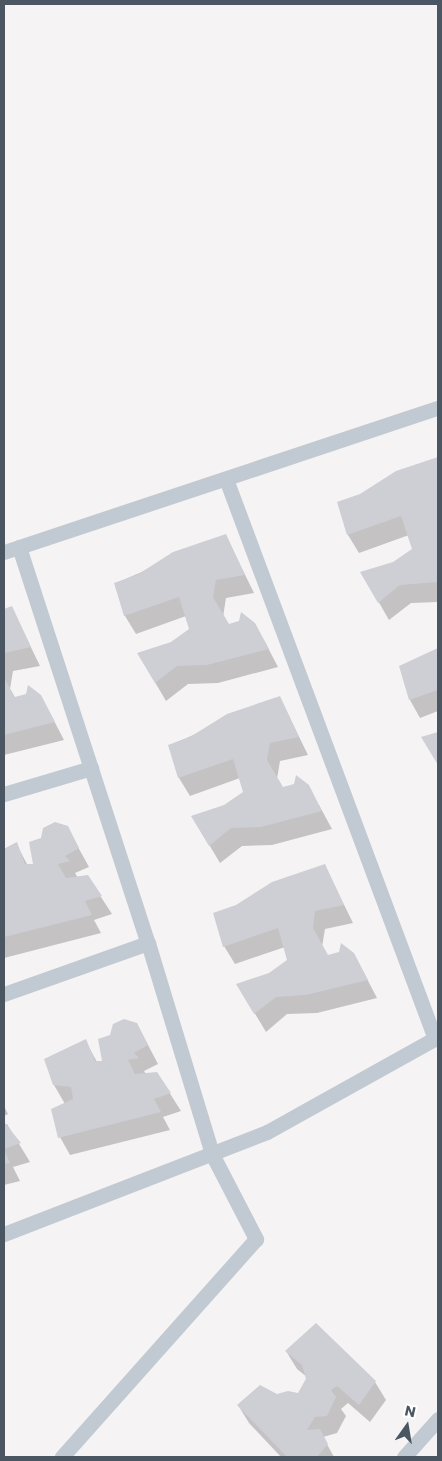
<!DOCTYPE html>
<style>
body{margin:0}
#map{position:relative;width:442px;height:1461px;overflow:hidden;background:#f5f3f3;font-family:Poppins,sans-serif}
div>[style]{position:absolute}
.shadow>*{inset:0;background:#0003}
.building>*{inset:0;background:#cdcfd5}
.service>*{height:15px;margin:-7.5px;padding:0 7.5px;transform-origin:7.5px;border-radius:7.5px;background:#c1cad2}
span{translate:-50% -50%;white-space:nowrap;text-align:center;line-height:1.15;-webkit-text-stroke:4px #fff;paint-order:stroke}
.frame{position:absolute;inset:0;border:5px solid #4a5661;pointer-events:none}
.north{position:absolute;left:382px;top:1401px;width:50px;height:50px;-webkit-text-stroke:4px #fff;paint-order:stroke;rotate:13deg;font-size:14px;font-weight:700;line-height:20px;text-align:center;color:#4a5661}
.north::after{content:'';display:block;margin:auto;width:18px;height:22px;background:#4a5661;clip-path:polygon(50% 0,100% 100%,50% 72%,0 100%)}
</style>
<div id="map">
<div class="shadow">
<div style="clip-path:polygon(438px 458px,438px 602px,411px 603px,389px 620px,362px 573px,394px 563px,413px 549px,409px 535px,359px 553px,348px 535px,339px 503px,360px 495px,396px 472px)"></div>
<div style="clip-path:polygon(226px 536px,254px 593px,226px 598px,223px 617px,228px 626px,265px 642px,278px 667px,218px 683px,188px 684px,166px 701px,149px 672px,171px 644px,190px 630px,186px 616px,136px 634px,125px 616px,116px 583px)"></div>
<div style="clip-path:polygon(12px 608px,40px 666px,13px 671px,10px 689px,15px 698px,51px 715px,64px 740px,4px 755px,4px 611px)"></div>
<div style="clip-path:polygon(438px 649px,438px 711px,420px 718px,410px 700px,422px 659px)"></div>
<div style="clip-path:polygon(280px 698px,308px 755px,280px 761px,277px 779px,282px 788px,319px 805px,332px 829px,272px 845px,242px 846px,220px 863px,192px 816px,225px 806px,244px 792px,240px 778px,190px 796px,179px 778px,170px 745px)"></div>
<div style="clip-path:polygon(67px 827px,89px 867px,75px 873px,78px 878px,88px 877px,112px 914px,94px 920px,101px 933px,4px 958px,4px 849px,16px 843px,28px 866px,34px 866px)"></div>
<div style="clip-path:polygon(325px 866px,353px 923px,325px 929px,322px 947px,328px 956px,364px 973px,377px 998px,317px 1013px,287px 1014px,266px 1032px,248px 1002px,270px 974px,289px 961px,285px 947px,235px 964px,224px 946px,236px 906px)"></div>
<div style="clip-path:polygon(137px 1024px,158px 1064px,144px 1071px,146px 1074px,157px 1073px,181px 1111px,163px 1117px,170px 1130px,70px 1155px,60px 1137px,65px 1104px,54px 1085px,85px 1040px,97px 1062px,104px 1062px)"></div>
<div style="clip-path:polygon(4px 1106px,8px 1114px,4px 1116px)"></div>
<div style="clip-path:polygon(7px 1124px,30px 1162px,13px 1167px,20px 1181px,4px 1185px,4px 1125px)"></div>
<div style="clip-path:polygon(286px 1351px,375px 1382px,386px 1400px,370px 1422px,348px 1403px,341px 1409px,346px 1416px,337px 1433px,323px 1437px,334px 1457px,281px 1457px,249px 1423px,238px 1405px,277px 1396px,298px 1395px,307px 1377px,297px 1369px)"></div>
</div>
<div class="building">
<div style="clip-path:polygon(438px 457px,438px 582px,400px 585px,378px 603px,360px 572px,393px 562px,412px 549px,401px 516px,347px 535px,337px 502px,360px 494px,396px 471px)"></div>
<div style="clip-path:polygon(226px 534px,245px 575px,216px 580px,213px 597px,229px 624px,239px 621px,241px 612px,255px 623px,269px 649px,207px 665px,177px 666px,155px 683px,137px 653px,171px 642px,189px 629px,179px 597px,124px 616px,114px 583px,137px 575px,173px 552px)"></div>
<div style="clip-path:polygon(12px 606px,31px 647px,4px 653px,4px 609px)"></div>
<div style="clip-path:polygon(438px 648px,438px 690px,409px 700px,399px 666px)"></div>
<div style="clip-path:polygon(4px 678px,15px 697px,26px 694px,28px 685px,41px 695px,55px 722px,4px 735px)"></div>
<div style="clip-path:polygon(280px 696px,299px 737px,270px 743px,267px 760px,283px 787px,294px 784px,296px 775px,309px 785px,322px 811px,261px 827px,231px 828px,209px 846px,191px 816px,224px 805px,243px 792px,233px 759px,178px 778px,168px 745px,190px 737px,227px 714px)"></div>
<div style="clip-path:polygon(438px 732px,438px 765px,421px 737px)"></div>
<div style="clip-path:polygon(55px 822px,68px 826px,79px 848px,65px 856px,70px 861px,58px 864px,66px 878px,88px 875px,102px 896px,85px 901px,92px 915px,4px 937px,4px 849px,17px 842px,25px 864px,33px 864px,29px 842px,41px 838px,43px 828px)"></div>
<div style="clip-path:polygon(325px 864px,344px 905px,315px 911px,313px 928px,328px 955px,339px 952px,341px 943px,354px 953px,368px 980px,306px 995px,276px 997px,254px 1014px,236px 984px,269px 973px,287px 960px,278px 928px,223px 947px,213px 913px,236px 905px,272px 882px)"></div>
<div style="clip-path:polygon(124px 1019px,137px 1023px,148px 1045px,134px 1053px,139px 1058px,128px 1060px,135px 1074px,157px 1072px,171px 1093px,154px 1099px,161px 1112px,58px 1138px,51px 1109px,73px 1099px,71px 1087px,53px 1085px,44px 1059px,86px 1039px,95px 1061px,102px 1061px,98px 1039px,110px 1035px,113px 1024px)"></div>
<div style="clip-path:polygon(4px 1122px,21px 1143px,4px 1149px,10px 1163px,4px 1164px)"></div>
<div style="clip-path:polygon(316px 1323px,376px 1381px,359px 1405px,337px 1386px,331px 1390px,336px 1397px,327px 1416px,315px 1417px,307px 1430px,320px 1429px,328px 1444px,317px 1457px,287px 1457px,237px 1405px,260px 1385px,277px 1394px,288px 1391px,298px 1393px,306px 1379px,302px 1365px,285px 1351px)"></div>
</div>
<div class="service">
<div style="left:226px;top:479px;width:598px;rotate:69.53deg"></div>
<div style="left:19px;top:547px;width:416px;rotate:72deg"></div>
<div style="left:148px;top:943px;width:220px;rotate:73.1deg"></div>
<div style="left:212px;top:1154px;width:96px;rotate:62.6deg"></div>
<div style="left:256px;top:1239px;width:292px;rotate:131.7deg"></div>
<div style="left:4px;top:552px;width:457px;rotate:-18.4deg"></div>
<div style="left:4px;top:794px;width:91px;rotate:-16.6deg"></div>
<div style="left:4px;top:994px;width:153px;rotate:-19.5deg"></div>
<div style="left:4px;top:1234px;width:282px;rotate:-21.2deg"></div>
<div style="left:267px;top:1132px;width:196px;rotate:-29.1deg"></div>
<div style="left:404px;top:1457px;width:51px;rotate:-48.2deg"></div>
</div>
<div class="frame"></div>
<div class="north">N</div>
</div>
